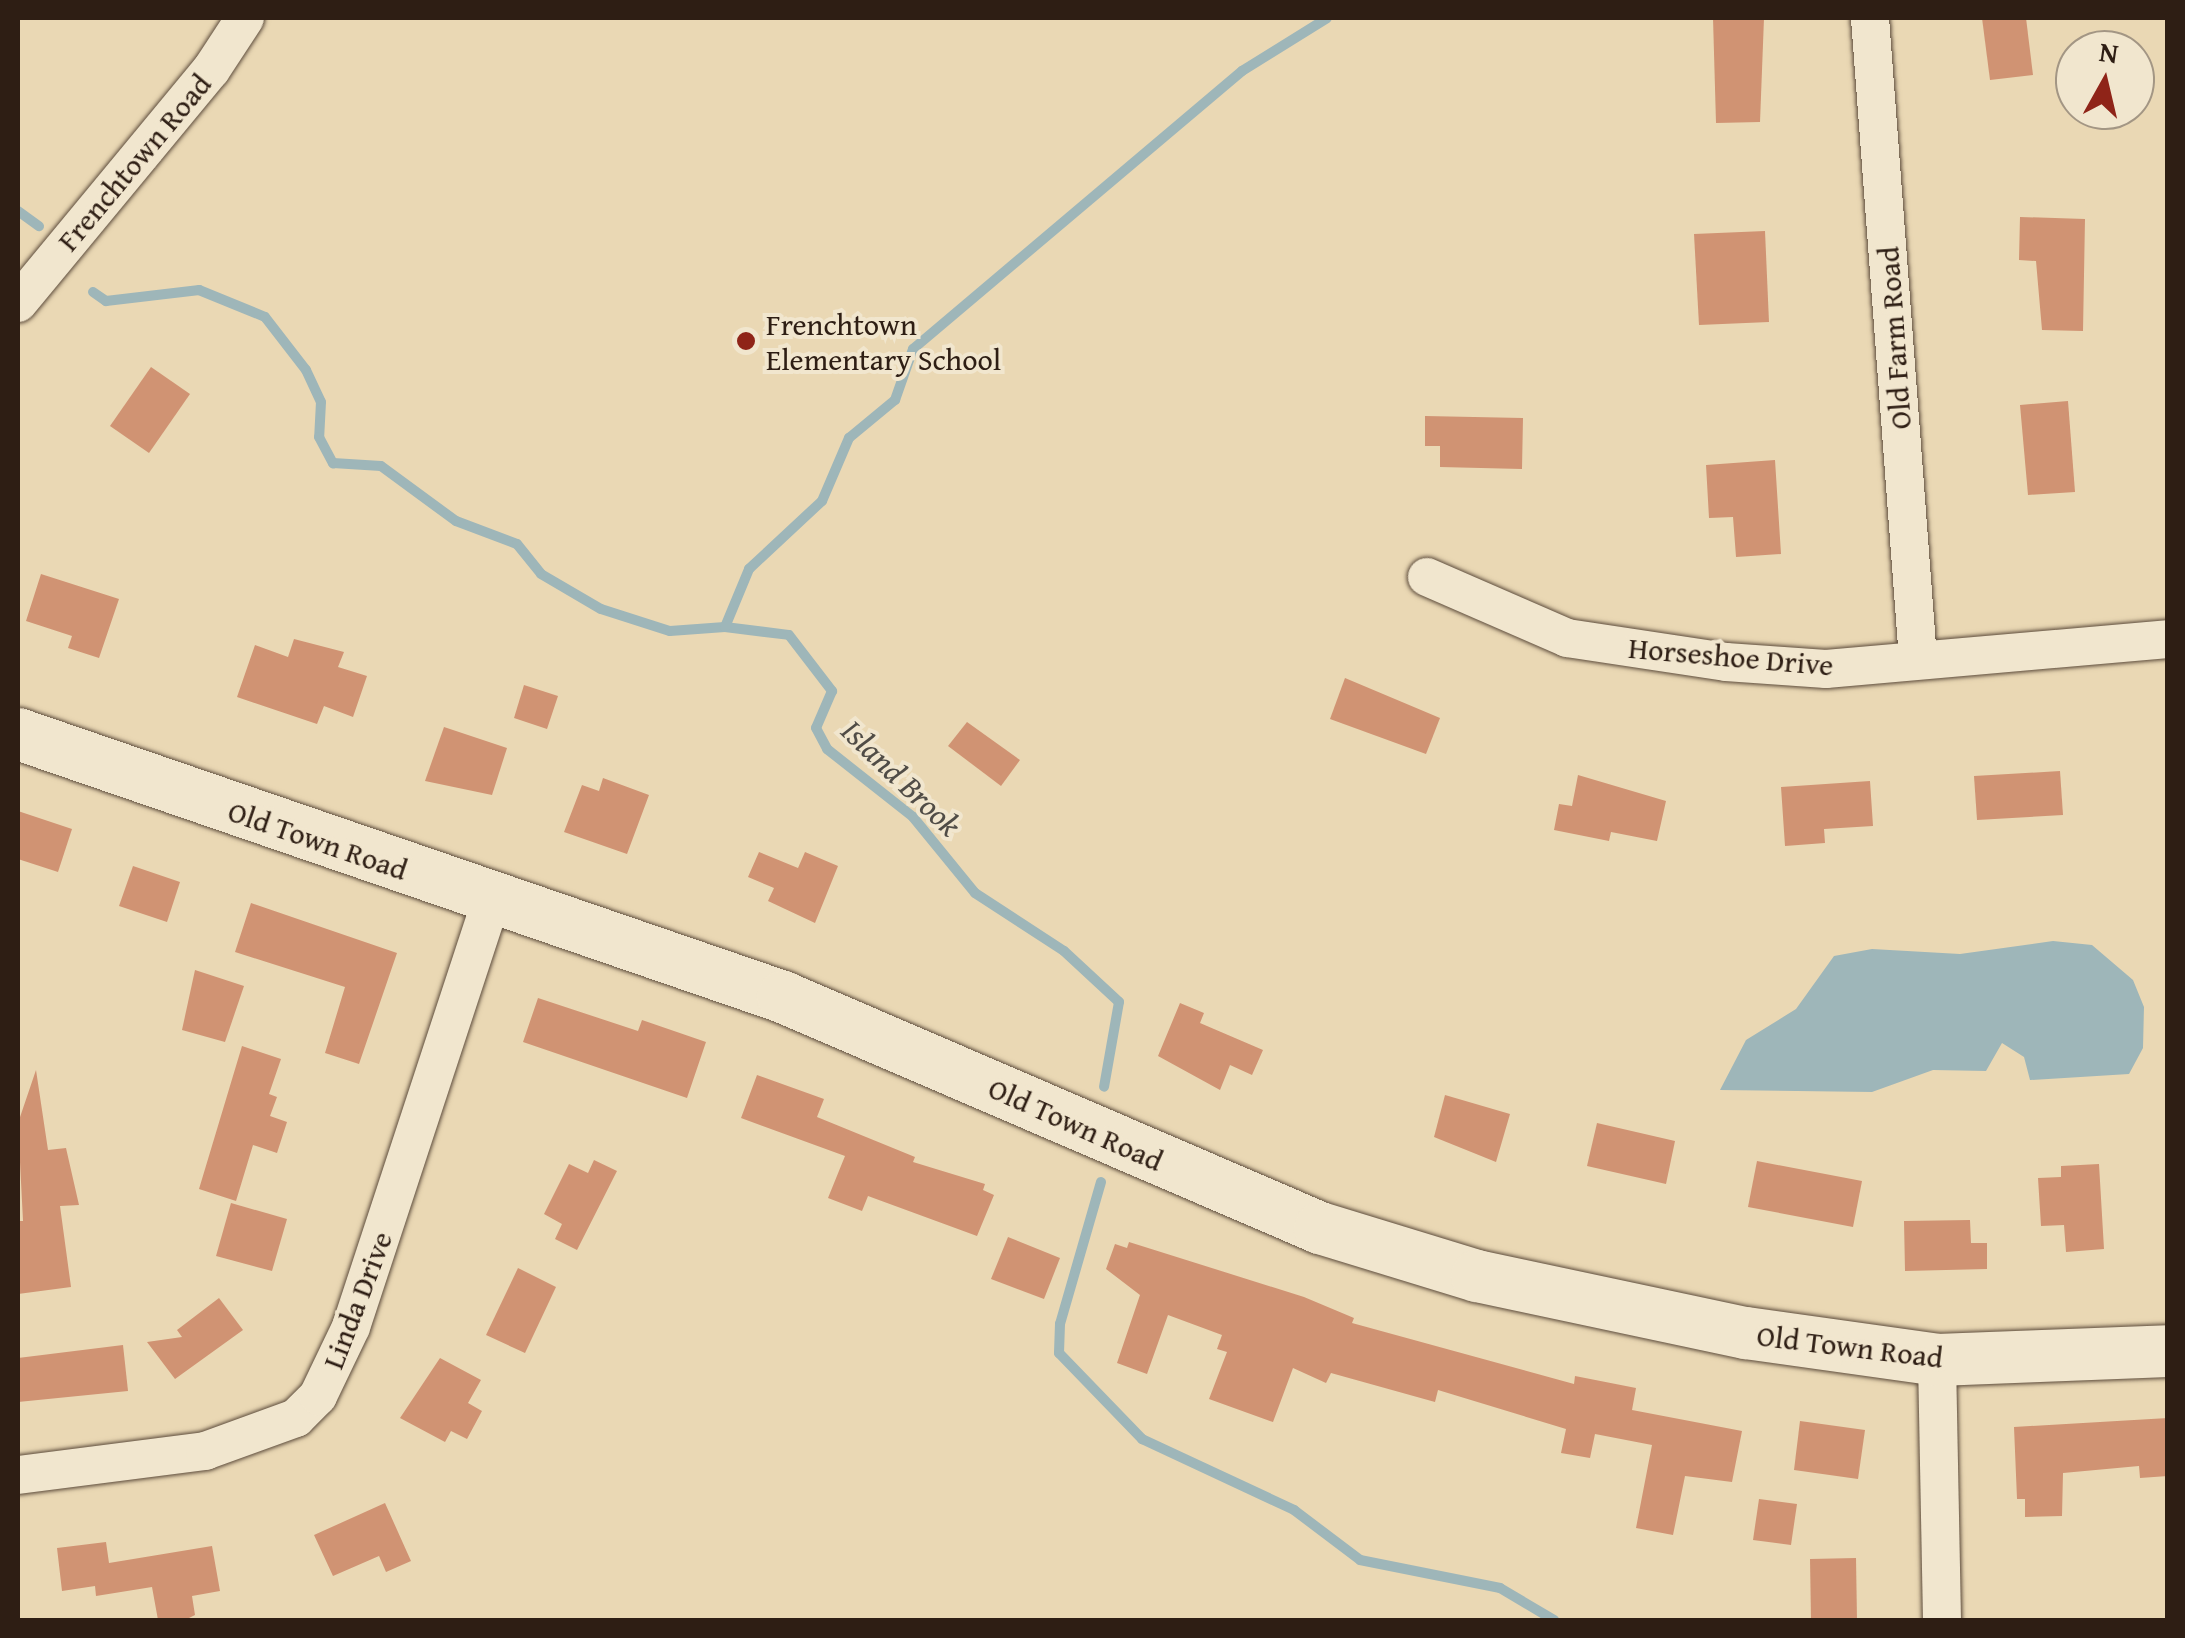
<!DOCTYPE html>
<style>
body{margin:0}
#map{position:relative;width:2185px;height:1638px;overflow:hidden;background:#ead8b4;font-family:"Gentium Book Plus",serif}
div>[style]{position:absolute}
.water>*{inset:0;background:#9eb6b9}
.stream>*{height:10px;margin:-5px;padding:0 5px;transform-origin:5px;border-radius:5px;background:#9eb6b9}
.building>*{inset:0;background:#d09373}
.roads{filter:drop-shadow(0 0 2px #5d4c3c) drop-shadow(0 0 2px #5d4c3c)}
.street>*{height:38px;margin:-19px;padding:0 19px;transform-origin:19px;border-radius:19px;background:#f1e6ce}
.secondary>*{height:52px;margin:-26px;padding:0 26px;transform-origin:26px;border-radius:26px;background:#f1e6ce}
.dots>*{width:28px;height:28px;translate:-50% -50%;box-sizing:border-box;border:5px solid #f1e6ce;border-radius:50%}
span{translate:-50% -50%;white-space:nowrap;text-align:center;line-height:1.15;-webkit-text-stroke:8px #f1e6ce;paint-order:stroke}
.street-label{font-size:30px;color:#2e1e14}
.poi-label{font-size:30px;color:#2e1e14}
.left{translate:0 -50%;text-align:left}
.water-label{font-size:32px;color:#504c46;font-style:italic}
.frame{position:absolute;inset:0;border:20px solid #2e1e14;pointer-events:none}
.north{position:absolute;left:2055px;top:30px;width:100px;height:100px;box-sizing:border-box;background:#f1e6ce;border:2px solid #a39684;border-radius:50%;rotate:8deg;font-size:28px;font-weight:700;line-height:40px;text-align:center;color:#2e1e14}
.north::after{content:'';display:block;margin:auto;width:35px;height:45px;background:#8f2418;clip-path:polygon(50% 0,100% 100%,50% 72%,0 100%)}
</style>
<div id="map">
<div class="water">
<div style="clip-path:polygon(2053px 941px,2092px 945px,2133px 980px,2144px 1007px,2143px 1048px,2129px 1074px,2030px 1080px,2024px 1057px,2002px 1043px,1986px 1071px,1933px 1070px,1872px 1092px,1720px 1090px,1746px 1040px,1796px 1009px,1834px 956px,1872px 949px,1960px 954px)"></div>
</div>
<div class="stream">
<div style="left:18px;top:211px;width:26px;rotate:36deg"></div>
<div style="left:93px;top:292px;width:16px;rotate:35deg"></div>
<div style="left:106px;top:301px;width:94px;rotate:-6.7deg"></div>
<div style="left:199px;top:290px;width:71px;rotate:22.2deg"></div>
<div style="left:265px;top:317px;width:67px;rotate:52.3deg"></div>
<div style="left:306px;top:370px;width:35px;rotate:65deg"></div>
<div style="left:321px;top:402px;width:35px;rotate:93deg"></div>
<div style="left:319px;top:437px;width:30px;rotate:62deg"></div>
<div style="left:333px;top:463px;width:48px;rotate:3.6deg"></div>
<div style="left:381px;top:466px;width:93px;rotate:36.3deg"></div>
<div style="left:456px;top:521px;width:65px;rotate:20.7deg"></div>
<div style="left:517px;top:544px;width:38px;rotate:51deg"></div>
<div style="left:541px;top:574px;width:69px;rotate:30.3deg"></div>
<div style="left:601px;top:609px;width:72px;rotate:17.7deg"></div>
<div style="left:670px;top:631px;width:55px;rotate:-4.2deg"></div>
<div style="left:725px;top:627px;width:64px;rotate:7.1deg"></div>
<div style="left:789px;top:635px;width:71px;rotate:52.5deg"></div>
<div style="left:832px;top:691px;width:40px;rotate:113.4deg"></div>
<div style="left:816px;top:728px;width:24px;rotate:62deg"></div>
<div style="left:827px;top:749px;width:110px;rotate:38.3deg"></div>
<div style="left:913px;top:817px;width:98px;rotate:50.8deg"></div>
<div style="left:975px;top:893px;width:106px;rotate:33.1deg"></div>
<div style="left:1064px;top:951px;width:75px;rotate:42.8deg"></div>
<div style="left:1119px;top:1002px;width:86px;rotate:100deg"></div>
<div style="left:725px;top:627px;width:63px;rotate:-67.5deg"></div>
<div style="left:749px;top:569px;width:100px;rotate:-43deg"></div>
<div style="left:822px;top:501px;width:69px;rotate:-66.8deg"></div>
<div style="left:849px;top:438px;width:60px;rotate:-39.6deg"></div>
<div style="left:895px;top:400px;width:54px;rotate:-70.6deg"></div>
<div style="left:913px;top:349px;width:431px;rotate:-40.2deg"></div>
<div style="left:1242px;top:71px;width:100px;rotate:-31.9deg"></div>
<div style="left:1101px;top:1182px;width:148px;rotate:106.1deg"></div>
<div style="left:1060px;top:1324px;width:29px;rotate:92deg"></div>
<div style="left:1059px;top:1353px;width:120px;rotate:46deg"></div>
<div style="left:1142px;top:1439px;width:168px;rotate:25deg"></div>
<div style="left:1294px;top:1510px;width:83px;rotate:37.1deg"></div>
<div style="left:1360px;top:1560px;width:143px;rotate:11.3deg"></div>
<div style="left:1500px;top:1588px;width:63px;rotate:30.7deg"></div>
</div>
<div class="building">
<div style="clip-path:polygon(1713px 18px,1764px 18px,1760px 122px,1716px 123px)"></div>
<div style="clip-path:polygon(1982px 18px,2026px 18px,2033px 75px,1990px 80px)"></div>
<div style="clip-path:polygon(2020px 217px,2085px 219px,2083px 331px,2042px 330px,2036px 261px,2019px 260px)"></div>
<div style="clip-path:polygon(1765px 231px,1769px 322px,1699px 325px,1694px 234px)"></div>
<div style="clip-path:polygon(151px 367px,190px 394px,149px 453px,110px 426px)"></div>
<div style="clip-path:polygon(2068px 401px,2075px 492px,2028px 495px,2020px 405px)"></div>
<div style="clip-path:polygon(1425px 416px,1523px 418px,1522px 469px,1440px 467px,1440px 446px,1425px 446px)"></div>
<div style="clip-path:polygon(1775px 460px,1781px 554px,1736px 557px,1733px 517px,1709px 518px,1706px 465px)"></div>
<div style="clip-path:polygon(41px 574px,119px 599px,99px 658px,68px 648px,72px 636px,26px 621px)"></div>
<div style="clip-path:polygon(294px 639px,344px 652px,338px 667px,367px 676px,353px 717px,324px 706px,317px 724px,237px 697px,255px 645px,288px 657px)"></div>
<div style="clip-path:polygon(1345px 678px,1440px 718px,1426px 754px,1330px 719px)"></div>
<div style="clip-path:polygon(524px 685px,558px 696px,547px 729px,514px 718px)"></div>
<div style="clip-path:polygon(967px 722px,1020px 760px,1001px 786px,948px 746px)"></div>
<div style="clip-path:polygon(444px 727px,507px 748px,492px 795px,425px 781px)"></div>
<div style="clip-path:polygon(2060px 771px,2063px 815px,1977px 820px,1974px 776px)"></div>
<div style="clip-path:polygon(1578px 775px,1666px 801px,1657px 841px,1611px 832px,1609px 841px,1554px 830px,1559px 804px,1572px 806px)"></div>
<div style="clip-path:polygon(603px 778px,649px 795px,627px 854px,564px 832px,582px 785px,599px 791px)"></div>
<div style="clip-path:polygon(1870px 781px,1873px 826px,1824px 829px,1825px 843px,1785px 846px,1781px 787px)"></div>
<div style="clip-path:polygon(18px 811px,72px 829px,58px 872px,18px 859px)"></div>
<div style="clip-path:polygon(759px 852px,798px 868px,805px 852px,838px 866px,815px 923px,768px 901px,774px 888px,748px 877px)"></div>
<div style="clip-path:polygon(133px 866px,180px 882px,167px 922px,119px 906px)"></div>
<div style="clip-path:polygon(251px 903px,397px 953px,359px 1064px,325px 1053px,345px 987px,235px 952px)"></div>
<div style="clip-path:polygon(195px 970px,244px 986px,225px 1042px,182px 1030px)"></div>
<div style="clip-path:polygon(538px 998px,638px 1031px,642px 1020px,706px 1042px,687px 1098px,523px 1042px)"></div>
<div style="clip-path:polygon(1180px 1003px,1204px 1013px,1200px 1023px,1263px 1050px,1252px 1075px,1230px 1065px,1220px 1090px,1158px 1056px)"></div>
<div style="clip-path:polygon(242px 1046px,281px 1059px,269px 1094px,277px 1097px,270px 1116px,287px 1122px,277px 1153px,253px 1145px,236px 1201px,199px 1189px)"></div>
<div style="clip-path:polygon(36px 1070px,48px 1150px,66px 1148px,79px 1205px,60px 1206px,71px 1287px,18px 1294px,18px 1221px,23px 1221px,18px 1123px)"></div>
<div style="clip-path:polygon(757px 1075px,824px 1099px,817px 1117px,915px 1157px,913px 1162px,985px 1184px,983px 1190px,994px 1195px,977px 1236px,868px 1196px,862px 1211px,828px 1198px,845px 1156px,741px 1118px)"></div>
<div style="clip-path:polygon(1445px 1095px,1510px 1114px,1496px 1162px,1434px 1137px)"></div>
<div style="clip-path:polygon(1597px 1123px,1675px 1141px,1666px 1184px,1587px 1166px)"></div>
<div style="clip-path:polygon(594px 1160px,617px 1171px,577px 1250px,555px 1239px,562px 1224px,544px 1214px,569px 1164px,588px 1173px)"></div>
<div style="clip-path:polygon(1757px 1161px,1862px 1181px,1853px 1227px,1748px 1207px)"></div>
<div style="clip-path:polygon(2099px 1164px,2104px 1249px,2066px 1252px,2064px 1225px,2041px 1226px,2038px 1178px,2061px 1177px,2061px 1166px)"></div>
<div style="clip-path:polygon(231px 1203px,287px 1219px,272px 1271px,216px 1256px)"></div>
<div style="clip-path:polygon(1970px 1220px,1971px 1243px,1987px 1243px,1987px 1269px,1905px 1271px,1904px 1221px)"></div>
<div style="clip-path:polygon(1008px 1237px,1060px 1258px,1044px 1299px,991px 1279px)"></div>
<div style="clip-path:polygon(1129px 1242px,1304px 1297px,1354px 1318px,1352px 1323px,1574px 1384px,1575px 1376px,1636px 1388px,1632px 1410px,1742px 1431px,1732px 1482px,1685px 1476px,1673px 1535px,1636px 1528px,1652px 1445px,1595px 1434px,1590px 1458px,1561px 1453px,1566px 1429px,1438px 1390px,1435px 1402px,1331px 1373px,1326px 1383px,1293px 1368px,1273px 1422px,1209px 1399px,1227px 1352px,1217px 1349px,1222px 1335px,1168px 1315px,1147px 1374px,1117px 1363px,1140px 1295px,1106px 1269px,1115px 1244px,1127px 1248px)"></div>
<div style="clip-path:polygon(518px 1268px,556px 1287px,525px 1353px,486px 1335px)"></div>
<div style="clip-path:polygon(219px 1298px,243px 1330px,175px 1379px,147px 1342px,182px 1337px,177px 1330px)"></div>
<div style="clip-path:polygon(123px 1345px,128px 1391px,18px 1402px,18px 1358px)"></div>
<div style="clip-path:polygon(440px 1358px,481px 1380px,468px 1403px,482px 1411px,467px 1439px,451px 1431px,445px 1442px,400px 1418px)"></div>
<div style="clip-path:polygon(2168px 1418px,2168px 1476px,2140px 1478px,2139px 1466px,2063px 1473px,2062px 1516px,2025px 1517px,2025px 1499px,2017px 1499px,2014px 1427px)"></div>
<div style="clip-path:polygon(1800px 1421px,1865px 1430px,1858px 1479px,1794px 1470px)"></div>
<div style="clip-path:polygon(1759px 1499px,1797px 1504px,1791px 1545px,1753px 1540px)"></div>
<div style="clip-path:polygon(385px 1503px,411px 1561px,386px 1572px,379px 1556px,333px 1576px,314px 1535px)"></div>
<div style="clip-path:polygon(106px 1542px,109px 1563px,212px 1546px,220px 1591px,192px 1596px,195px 1615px,185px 1620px,158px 1620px,152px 1587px,96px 1596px,95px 1586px,62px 1591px,57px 1548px)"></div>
<div style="clip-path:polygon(1856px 1558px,1857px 1620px,1811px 1620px,1810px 1559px)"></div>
</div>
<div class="roads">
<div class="street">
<div style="left:1870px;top:18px;width:643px;rotate:85.72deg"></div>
<div style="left:18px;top:303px;width:303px;rotate:-50.4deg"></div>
<div style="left:211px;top:70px;width:62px;rotate:-56.8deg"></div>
<div style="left:1427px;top:577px;width:153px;rotate:23.5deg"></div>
<div style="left:1567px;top:638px;width:161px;rotate:8.6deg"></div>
<div style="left:1726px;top:662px;width:100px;rotate:4deg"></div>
<div style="left:1826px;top:669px;width:343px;rotate:-5deg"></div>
<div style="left:1937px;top:1360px;width:260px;rotate:88.9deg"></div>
<div style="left:18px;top:1475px;width:189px;rotate:-7.3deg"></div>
<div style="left:205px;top:1451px;width:97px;rotate:-19.9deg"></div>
<div style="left:296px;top:1418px;width:31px;rotate:-45deg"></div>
<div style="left:318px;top:1396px;width:76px;rotate:-64.4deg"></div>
<div style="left:351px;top:1327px;width:448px;rotate:-71.8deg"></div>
</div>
<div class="secondary">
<div style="left:18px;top:734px;width:809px;rotate:18.97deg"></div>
<div style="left:783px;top:997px;width:585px;rotate:23.28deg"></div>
<div style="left:1320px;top:1228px;width:164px;rotate:17deg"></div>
<div style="left:1477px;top:1276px;width:275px;rotate:12deg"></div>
<div style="left:1746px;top:1333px;width:193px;rotate:8deg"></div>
<div style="left:1937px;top:1360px;width:231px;rotate:-2.2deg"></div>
</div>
</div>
<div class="dots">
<div style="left:746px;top:341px;background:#8f2418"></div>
</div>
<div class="street-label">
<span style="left:134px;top:162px;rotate:-50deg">Frenchtown Road</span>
<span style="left:1894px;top:338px;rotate:-94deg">Old Farm Road</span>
<span style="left:1731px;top:656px;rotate:5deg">Horseshoe Drive</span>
<span style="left:318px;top:840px;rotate:19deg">Old Town Road</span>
<span style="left:1076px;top:1124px;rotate:24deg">Old Town Road</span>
<span style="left:357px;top:1300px;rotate:-69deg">Linda Drive</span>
<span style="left:1850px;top:1346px;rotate:7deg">Old Town Road</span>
</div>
<div class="poi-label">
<span class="left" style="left:766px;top:341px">Frenchtown<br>Elementary School</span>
</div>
<div class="water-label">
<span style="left:901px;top:778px;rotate:44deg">Island Brook</span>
</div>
<div class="frame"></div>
<div class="north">N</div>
</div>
